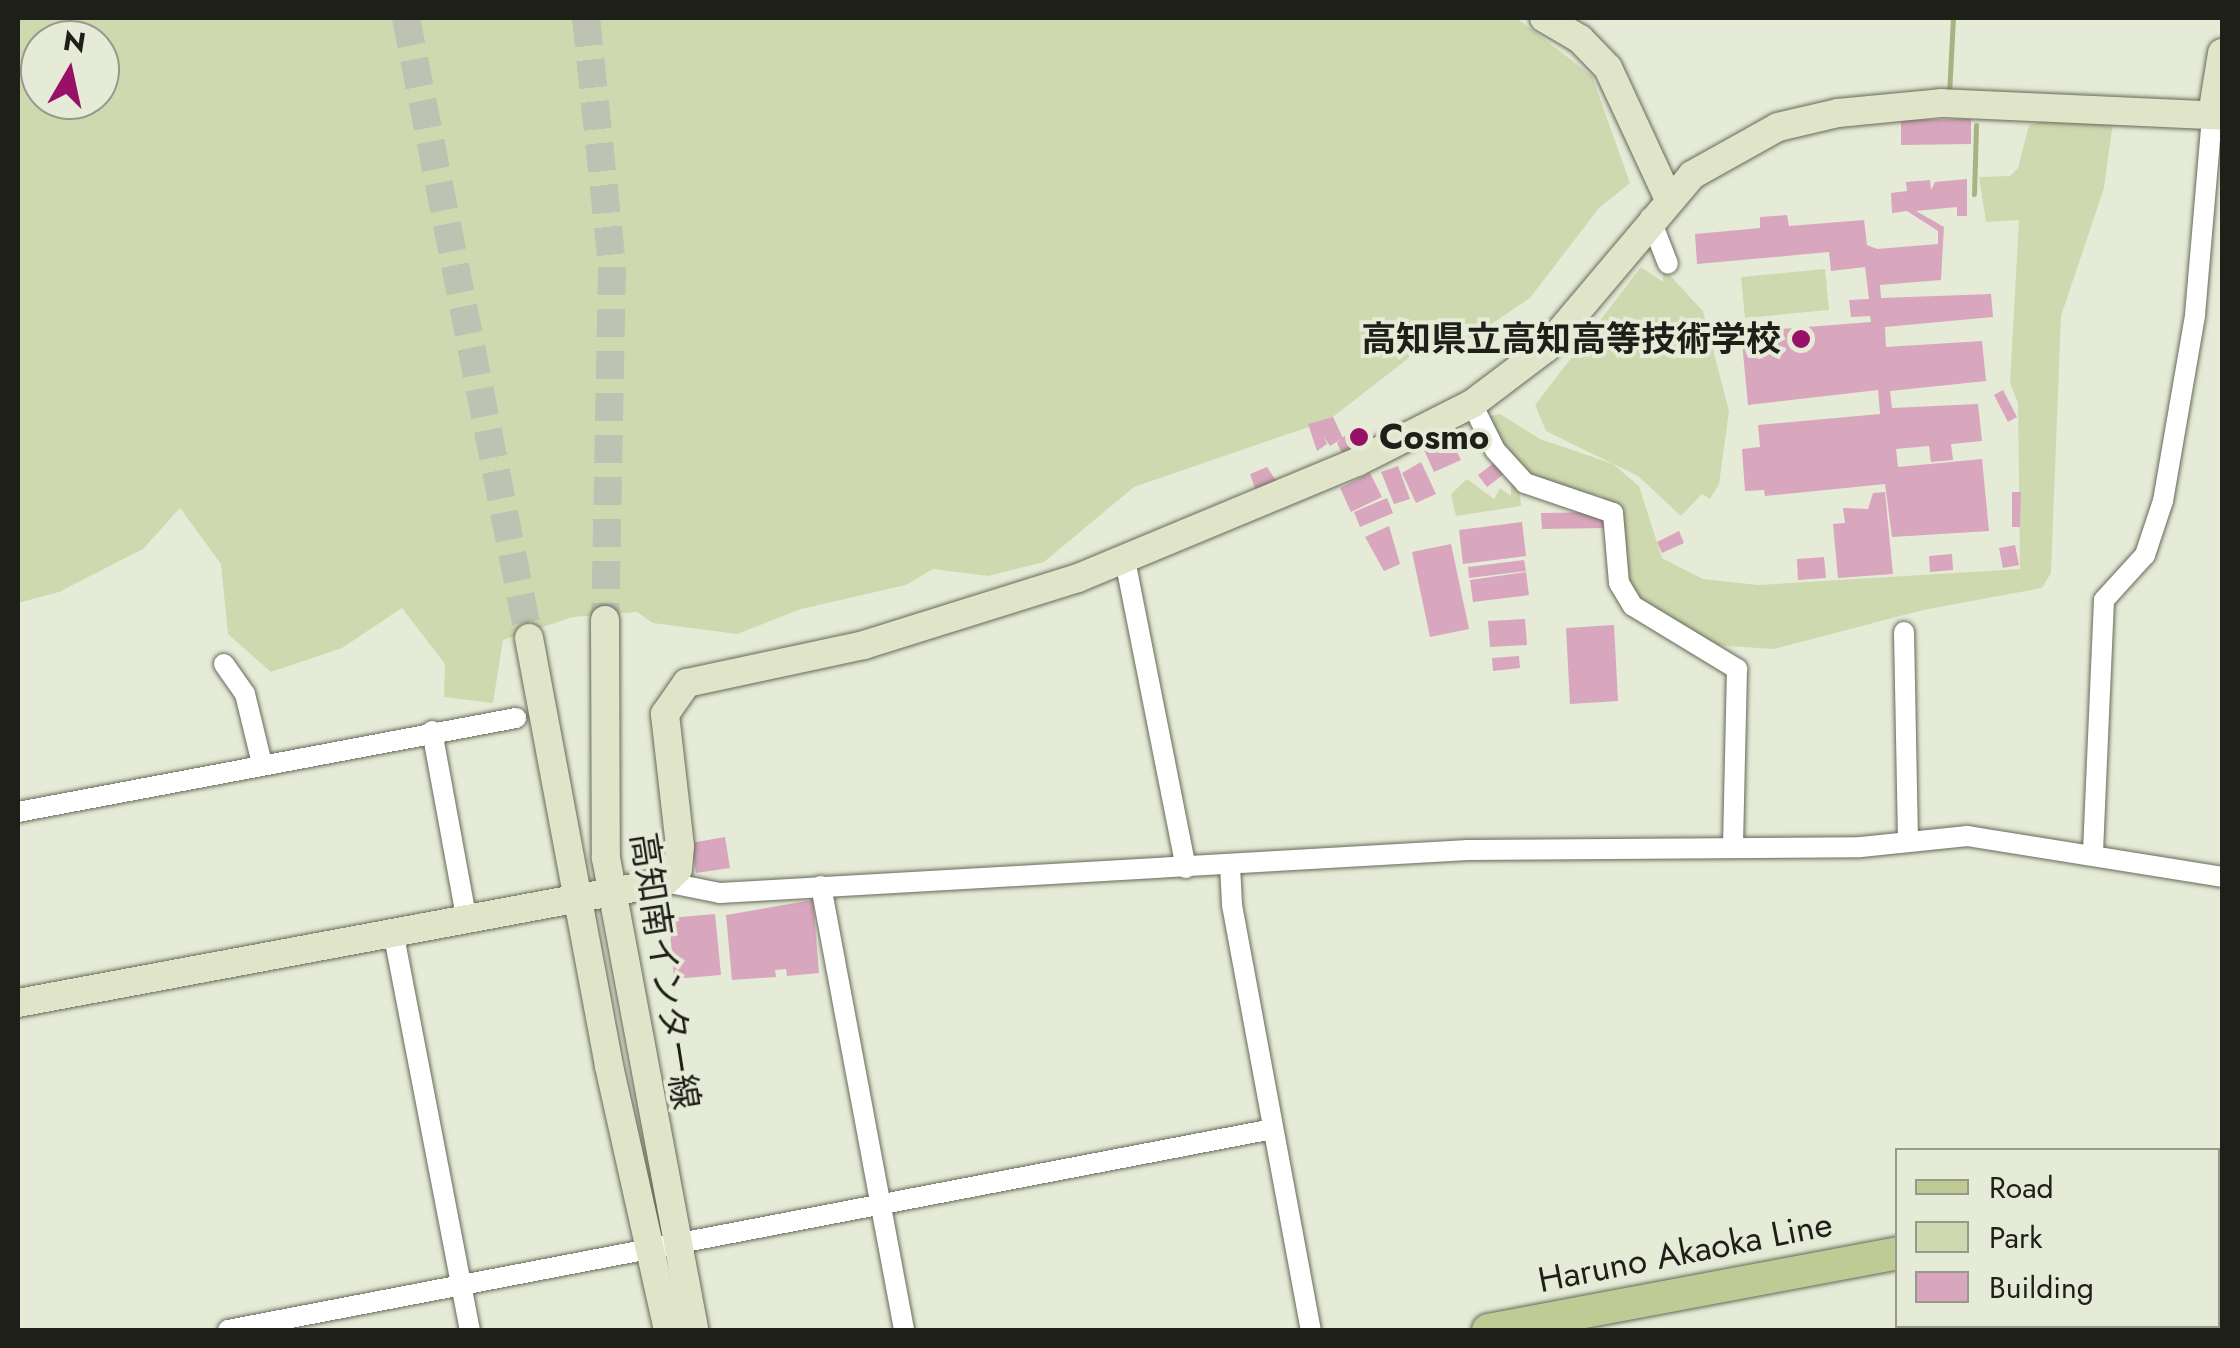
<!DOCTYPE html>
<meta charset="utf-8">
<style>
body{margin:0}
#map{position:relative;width:2240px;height:1348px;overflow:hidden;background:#e6ebd8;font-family:Jost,"Noto Sans JP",sans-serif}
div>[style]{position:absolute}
.green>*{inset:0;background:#cfd9b0}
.stream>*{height:5px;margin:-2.5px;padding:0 2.5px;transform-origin:2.5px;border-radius:2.5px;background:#a8b384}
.building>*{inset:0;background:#d8a6bd}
.secondary-tunnel>*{height:28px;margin-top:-14px;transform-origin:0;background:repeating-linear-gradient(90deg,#bec2b2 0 28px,transparent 0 42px)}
.roads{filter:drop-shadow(0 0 2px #666a59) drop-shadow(0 0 2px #666a59)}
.street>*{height:20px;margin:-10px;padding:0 10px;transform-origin:10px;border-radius:10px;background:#fff}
.secondary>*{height:28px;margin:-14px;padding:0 14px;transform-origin:14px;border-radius:14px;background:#e0e5ca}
.primary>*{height:32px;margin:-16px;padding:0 16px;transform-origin:16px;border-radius:16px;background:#c0ca95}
.dots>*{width:28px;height:28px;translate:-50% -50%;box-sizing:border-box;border:5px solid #e6ebd8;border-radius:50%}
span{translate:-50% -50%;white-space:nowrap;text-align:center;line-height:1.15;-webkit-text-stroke:8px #e6ebd8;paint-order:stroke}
.poi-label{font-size:35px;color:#1d1f18;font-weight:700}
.right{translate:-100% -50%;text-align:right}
.left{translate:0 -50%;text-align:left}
.street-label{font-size:35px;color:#1d1f18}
.frame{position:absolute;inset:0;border:20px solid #1d1f18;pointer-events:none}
.legend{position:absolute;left:1895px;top:1148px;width:325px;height:180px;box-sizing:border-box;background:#e6ebd8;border:2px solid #96998b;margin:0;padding:12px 18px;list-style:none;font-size:30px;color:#1d1f18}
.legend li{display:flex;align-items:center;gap:20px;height:50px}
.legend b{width:50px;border:2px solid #96998b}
.north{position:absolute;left:20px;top:20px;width:100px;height:100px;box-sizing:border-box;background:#e6ebd8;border:2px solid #96998b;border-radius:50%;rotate:9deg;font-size:28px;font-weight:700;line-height:40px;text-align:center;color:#1d1f18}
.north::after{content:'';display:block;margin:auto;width:35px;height:45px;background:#981166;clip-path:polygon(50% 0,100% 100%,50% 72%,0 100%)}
</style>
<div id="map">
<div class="green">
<div style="clip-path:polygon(evenodd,18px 18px,1517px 18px,1592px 76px,1630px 183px,1599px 208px,1530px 298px,1457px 347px,1410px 357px,1329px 420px,1134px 487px,1044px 562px,988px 576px,933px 569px,906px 585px,801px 609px,737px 634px,653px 623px,637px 612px,573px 617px,503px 640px,493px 703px,444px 697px,445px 664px,402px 608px,342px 648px,271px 672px,228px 634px,221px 564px,180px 508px,143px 549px,59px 592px,18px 603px,18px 18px,40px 40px,100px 40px,100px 100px,40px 100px,40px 40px)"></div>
<div style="clip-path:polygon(2051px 119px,2113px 122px,2104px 188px,2061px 316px,2051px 573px,2042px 588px,1923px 610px,1774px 649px,1712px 645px,1660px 618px,1632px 593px,1624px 570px,1621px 513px,1600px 495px,1548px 489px,1517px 468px,1485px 417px,1500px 414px,1540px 439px,1613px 464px,1639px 486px,1662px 558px,1703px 579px,1758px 585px,2020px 569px,2018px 403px,2010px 383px,2019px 220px,1986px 222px,1979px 177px,2010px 176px,2018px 168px,2029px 125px)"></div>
<div style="clip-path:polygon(1641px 267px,1663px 282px,1663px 268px,1703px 311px,1729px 411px,1719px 484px,1710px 499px,1702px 494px,1681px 516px,1638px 476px,1546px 431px,1535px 405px)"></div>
<div style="clip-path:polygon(1825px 269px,1829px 310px,1745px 318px,1741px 277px)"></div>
<div style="clip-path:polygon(1467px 479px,1494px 499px,1500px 488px,1511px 496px,1511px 486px,1519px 486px,1521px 506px,1456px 516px,1451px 494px)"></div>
</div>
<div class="stream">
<div style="left:1949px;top:94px;width:76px;rotate:-87deg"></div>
<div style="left:1974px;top:194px;width:69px;rotate:-88.3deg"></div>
</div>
<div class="building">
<div style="clip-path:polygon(1971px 119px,1971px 144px,1901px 145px,1901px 120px)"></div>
<div style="clip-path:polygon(1967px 179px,1967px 216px,1957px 216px,1957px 207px,1916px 211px,1944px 227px,1941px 280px,1880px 285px,1881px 298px,1991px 294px,1993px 317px,1885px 327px,1886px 347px,1982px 341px,1986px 381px,1890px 391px,1892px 408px,1978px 404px,1982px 441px,1951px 444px,1953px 460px,1931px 462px,1929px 446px,1896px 449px,1898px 467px,1982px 459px,1989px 531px,1892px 537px,1885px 484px,1765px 496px,1764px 490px,1745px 491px,1742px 449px,1760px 447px,1758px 425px,1880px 414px,1878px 390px,1748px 405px,1741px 332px,1871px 322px,1870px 316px,1851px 317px,1849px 300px,1869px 299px,1865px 267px,1831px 271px,1829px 252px,1697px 264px,1695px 234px,1760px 228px,1760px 217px,1787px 215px,1789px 226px,1864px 220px,1867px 245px,1877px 249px,1938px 244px,1938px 231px,1907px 211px,1892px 213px,1891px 193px,1907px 191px,1906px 182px,1930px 180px,1931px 190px,1935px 182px)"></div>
<div style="clip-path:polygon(2003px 390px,2017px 417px,2008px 422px,1994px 395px)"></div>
<div style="clip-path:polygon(1333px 417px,1343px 438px,1330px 446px,1324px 437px,1327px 444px,1317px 451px,1308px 424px)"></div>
<div style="clip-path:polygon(1356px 425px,1356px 447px,1342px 453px,1337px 443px)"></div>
<div style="clip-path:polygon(1450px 438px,1461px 460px,1434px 472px,1424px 450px)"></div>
<div style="clip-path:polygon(1421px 462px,1436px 494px,1416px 503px,1402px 473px)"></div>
<div style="clip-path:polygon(1495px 462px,1504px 474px,1487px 487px,1478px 475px)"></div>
<div style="clip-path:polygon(1398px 466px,1410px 499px,1394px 504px,1381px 472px)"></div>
<div style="clip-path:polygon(1267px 467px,1279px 485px,1257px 494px,1250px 474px)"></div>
<div style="clip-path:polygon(1370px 473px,1382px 497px,1351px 512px,1340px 488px)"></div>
<div style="clip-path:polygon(1885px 492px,1893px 574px,1838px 578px,1833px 524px,1845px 523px,1843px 508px,1868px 509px,1873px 493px)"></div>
<div style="clip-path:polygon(2012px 492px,2021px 492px,2020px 527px,2012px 527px)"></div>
<div style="clip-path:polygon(1387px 498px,1393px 513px,1360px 527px,1354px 512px)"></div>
<div style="clip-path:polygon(1606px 512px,1606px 528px,1542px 529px,1541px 513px)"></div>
<div style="clip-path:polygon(1522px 522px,1526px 556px,1463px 564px,1459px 530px)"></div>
<div style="clip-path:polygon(1389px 526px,1400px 564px,1384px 571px,1365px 537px)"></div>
<div style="clip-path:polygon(1679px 531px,1684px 543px,1662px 553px,1657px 542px)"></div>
<div style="clip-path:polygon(1451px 544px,1469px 629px,1430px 637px,1412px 552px)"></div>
<div style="clip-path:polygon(2015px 545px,2019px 565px,2003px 568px,1999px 548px)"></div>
<div style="clip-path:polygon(1952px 554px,1953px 570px,1930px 572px,1929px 556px)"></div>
<div style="clip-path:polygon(1824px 557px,1826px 578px,1798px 580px,1797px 559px)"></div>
<div style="clip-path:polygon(1524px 560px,1526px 571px,1469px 578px,1468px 567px)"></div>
<div style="clip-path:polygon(1526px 572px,1529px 595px,1473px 602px,1470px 580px)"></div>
<div style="clip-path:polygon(1525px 619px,1527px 645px,1490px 647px,1488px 621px)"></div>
<div style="clip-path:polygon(1614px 625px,1618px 701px,1570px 704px,1566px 628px)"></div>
<div style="clip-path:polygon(1519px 656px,1520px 668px,1493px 671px,1492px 658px)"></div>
<div style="clip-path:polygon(725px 837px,730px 868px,696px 873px,691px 843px)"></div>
<div style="clip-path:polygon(813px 900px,819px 973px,787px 976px,786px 969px,775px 970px,776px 977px,732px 980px,726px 915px)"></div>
<div style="clip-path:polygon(715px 914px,721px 975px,674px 979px,669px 918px)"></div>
</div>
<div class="secondary-tunnel">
<div style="left:406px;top:18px;width:632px;rotate:78.78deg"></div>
<div style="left:586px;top:18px;width:250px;rotate:84deg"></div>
<div style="left:612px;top:267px;width:353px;rotate:91.1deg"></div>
</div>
<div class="roads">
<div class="street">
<div style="left:1650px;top:218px;width:49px;rotate:68.6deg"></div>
<div style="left:1472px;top:404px;width:51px;rotate:63.4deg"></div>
<div style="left:1495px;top:450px;width:45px;rotate:47.7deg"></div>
<div style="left:1525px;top:483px;width:93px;rotate:18.8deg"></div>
<div style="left:1613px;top:513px;width:70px;rotate:85.1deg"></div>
<div style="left:1619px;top:583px;width:27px;rotate:59deg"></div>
<div style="left:1633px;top:606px;width:122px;rotate:31.2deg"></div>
<div style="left:1737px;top:669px;width:178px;rotate:91.3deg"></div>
<div style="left:1125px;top:560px;width:314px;rotate:78.8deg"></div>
<div style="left:1904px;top:632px;width:210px;rotate:88.9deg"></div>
<div style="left:224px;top:664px;width:37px;rotate:55deg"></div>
<div style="left:245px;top:694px;width:72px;rotate:76.3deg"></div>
<div style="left:432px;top:731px;width:188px;rotate:79.6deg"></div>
<div style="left:18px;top:812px;width:507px;rotate:-10.69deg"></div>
<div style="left:2093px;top:852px;width:252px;rotate:-87.5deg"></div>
<div style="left:2104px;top:600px;width:61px;rotate:-47.7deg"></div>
<div style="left:2145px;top:555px;width:57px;rotate:-71.6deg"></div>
<div style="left:2163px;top:501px;width:189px;rotate:-80.2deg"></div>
<div style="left:2195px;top:315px;width:201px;rotate:-85.1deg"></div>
<div style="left:1230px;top:865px;width:40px;rotate:87.1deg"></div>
<div style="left:1232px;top:905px;width:432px;rotate:79.5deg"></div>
<div style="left:665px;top:882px;width:56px;rotate:11.3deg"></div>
<div style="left:720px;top:893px;width:749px;rotate:-3.29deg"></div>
<div style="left:1468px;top:850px;width:393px;rotate:-0.4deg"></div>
<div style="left:1861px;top:847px;width:107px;rotate:-5.9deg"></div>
<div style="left:1967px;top:836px;width:258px;rotate:9.1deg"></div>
<div style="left:821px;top:886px;width:452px;rotate:79.4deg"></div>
<div style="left:393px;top:931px;width:406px;rotate:79.1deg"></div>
<div style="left:228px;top:1330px;width:1064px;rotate:-10.89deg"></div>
</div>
<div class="secondary">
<div style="left:1544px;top:18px;width:42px;rotate:30.3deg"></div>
<div style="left:1580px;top:39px;width:40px;rotate:46deg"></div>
<div style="left:1608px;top:68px;width:142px;rotate:65.1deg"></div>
<div style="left:2212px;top:115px;width:63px;rotate:-80.8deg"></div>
<div style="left:605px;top:620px;width:238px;rotate:89.8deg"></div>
<div style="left:606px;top:858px;width:480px;rotate:79.4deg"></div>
<div style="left:529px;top:638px;width:435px;rotate:79.4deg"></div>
<div style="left:609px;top:1066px;width:271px;rotate:77.4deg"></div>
<div style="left:18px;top:1003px;width:658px;rotate:-10.59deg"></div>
<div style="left:665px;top:882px;width:18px;rotate:-45deg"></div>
<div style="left:678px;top:869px;width:23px;rotate:-85deg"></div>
<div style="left:680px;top:846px;width:133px;rotate:-96.5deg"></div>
<div style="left:665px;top:714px;width:38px;rotate:-55deg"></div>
<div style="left:687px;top:683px;width:181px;rotate:-12.1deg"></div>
<div style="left:864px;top:645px;width:224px;rotate:-17.4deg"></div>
<div style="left:1078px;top:578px;width:302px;rotate:-22.6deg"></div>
<div style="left:1357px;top:462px;width:129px;rotate:-26.8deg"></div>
<div style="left:1472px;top:404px;width:93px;rotate:-37.1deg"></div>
<div style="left:1546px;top:348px;width:226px;rotate:-49.8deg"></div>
<div style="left:1692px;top:175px;width:98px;rotate:-29.2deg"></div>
<div style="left:1778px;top:127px;width:62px;rotate:-13.1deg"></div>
<div style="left:1838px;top:113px;width:103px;rotate:-5.5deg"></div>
<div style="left:1941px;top:103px;width:281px;rotate:2.6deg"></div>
</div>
<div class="primary">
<div style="left:2218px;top:1192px;width:4px;rotate:-14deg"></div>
<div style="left:1488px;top:1330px;width:417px;rotate:-10.6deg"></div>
</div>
</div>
<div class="dots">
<div style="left:1801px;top:339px;background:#981166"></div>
<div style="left:1359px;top:437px;background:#981166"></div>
</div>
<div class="poi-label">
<span class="right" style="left:1781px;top:339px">高知県立高知高等技術学校</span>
<span class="left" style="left:1379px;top:437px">Cosmo</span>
</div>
<div class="street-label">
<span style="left:665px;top:971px;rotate:81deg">高知南インター線</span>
<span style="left:1685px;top:1252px;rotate:-11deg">Haruno Akaoka Line</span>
</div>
<div class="frame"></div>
<ul class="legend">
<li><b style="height:12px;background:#c0ca95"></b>Road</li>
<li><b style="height:28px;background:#cfd9b0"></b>Park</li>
<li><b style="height:28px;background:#d8a6bd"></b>Building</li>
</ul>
<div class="north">N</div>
</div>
